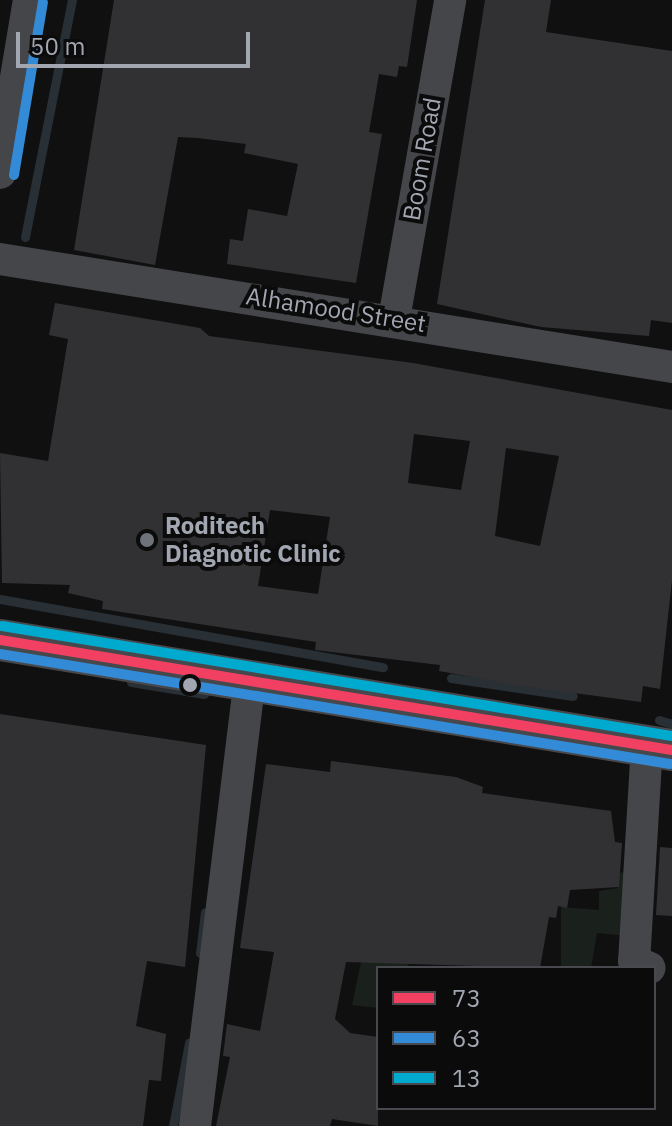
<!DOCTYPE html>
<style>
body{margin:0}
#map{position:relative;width:672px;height:1126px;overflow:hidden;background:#101011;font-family:"IBM Plex Sans",sans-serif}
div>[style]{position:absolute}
.green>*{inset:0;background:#1a201b}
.stream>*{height:9px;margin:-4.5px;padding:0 4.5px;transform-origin:4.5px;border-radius:4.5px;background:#282f35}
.building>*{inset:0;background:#313133}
.minor>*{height:32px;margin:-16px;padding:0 16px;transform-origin:16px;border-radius:16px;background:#454649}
.major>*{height:42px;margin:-21px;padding:0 21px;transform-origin:21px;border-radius:21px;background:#47484b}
.bus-1>*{height:10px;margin:-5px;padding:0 5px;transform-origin:5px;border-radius:5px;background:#f24062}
.bus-2>*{height:10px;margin:-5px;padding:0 5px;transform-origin:5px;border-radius:5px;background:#338bd7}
.bus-3>*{height:10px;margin:-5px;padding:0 5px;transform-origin:5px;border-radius:5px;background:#00a9ce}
.dots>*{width:22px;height:22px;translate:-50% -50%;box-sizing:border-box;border:4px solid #0b0b0c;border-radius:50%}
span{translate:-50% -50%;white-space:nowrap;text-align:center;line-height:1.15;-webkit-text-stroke:8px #0b0b0c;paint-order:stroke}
.street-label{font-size:24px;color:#a1a6b1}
.poi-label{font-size:24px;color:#a1a6b1;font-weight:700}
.left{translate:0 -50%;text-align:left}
.legend{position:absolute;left:376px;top:966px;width:280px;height:144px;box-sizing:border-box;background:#0b0b0c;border:2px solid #47494e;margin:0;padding:10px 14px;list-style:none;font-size:24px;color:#a1a6b1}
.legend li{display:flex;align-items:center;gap:16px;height:40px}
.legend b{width:40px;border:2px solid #47494e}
.scale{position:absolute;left:16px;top:32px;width:234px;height:36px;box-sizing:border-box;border:4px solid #a1a6b1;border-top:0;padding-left:10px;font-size:24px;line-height:28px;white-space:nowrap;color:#a1a6b1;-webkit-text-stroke:6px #0b0b0c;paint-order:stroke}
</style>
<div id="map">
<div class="green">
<div style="clip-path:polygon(631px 870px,627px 936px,597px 933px,591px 968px,561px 968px,561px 907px,599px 910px,599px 891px,618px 888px,616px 874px)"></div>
<div style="clip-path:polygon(364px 948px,409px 953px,408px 968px,378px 968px,378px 1008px,352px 1005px)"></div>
</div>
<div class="stream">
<div style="left:25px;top:237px;width:242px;rotate:-78.8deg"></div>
<div style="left:0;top:599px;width:389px;rotate:10.1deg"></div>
<div style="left:451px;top:678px;width:123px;rotate:8.4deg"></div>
<div style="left:131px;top:682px;width:74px;rotate:9.3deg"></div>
<div style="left:659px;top:720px;width:14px;rotate:17deg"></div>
<div style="left:200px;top:953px;width:41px;rotate:-83deg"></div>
<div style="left:173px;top:1126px;width:85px;rotate:-79.1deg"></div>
</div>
<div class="building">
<div style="clip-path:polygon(114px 0,417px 0,407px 67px,399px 66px,397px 77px,379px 74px,369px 132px,382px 134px,356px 283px,227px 264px,230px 239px,243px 241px,248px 209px,287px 216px,298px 164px,244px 153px,246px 144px,198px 138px,178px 137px,155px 265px,74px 250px)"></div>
<div style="clip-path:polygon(485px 0,551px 0,546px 32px,672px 51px,672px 323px,651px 320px,649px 336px,541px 327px,437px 304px)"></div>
<div style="clip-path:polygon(evenodd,55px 303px,200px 328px,209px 336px,413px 363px,672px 410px,672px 580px,660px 689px,643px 686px,641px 702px,515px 685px,439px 671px,440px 665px,315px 650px,316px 642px,102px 609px,103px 601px,68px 593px,70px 585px,2px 583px,0 453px,48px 461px,68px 339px,49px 335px,55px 303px,414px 434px,470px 441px,461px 490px,408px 483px,414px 434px,55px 303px,506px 448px,559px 456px,540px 546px,495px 536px,506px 448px,55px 303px,270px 510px,330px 517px,318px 594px,258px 586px,270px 510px)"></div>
<div style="clip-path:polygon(0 714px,206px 745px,185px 967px,147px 961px,136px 1026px,166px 1034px,161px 1081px,149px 1080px,143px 1126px,0 1126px)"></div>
<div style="clip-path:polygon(331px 761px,456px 777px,483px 787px,482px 793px,611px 811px,615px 842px,622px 843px,619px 887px,570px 890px,567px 908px,558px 906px,556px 918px,549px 917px,540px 968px,346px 962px,335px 1019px,350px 1033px,378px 1037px,378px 1126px,332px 1119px,330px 1126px,216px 1126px,230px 1057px,223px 1056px,227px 1024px,260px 1031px,274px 952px,240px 948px,266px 764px,330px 772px)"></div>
<div style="clip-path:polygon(660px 847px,672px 848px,672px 916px,656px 915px)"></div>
</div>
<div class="minor">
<div style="left:0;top:173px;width:175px;rotate:-80.5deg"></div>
<div style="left:0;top:259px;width:681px;rotate:9.13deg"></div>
<div style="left:394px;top:319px;width:324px;rotate:-80deg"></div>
<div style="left:647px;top:744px;width:217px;rotate:93.4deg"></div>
<div style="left:634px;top:961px;width:17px;rotate:24deg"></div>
<div style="left:195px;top:1126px;width:445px;rotate:-83deg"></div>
</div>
<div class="major">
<div style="left:0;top:640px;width:681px;rotate:9.3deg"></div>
</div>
<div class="bus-1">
<div style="left:0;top:640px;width:681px;rotate:9.3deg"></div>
</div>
<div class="bus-2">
<div style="left:14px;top:175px;width:175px;rotate:-80.5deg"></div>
<div style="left:0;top:654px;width:679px;rotate:9.32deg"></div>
</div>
<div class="bus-3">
<div style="left:2px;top:626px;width:679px;rotate:9.32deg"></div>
</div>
<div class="dots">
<div style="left:147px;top:540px;background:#6e7279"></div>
<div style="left:190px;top:685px;background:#a1a6b1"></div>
</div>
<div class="street-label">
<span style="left:422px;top:159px;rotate:-80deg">Boom Road</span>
<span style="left:336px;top:310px;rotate:9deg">Alhamood Street</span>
</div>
<div class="poi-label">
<span class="left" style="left:165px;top:540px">Roditech<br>Diagnotic Clinic</span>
</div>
<ul class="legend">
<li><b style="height:10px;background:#f24062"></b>73</li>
<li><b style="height:10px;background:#338bd7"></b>63</li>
<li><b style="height:10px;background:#00a9ce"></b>13</li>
</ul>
<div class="scale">50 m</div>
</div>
